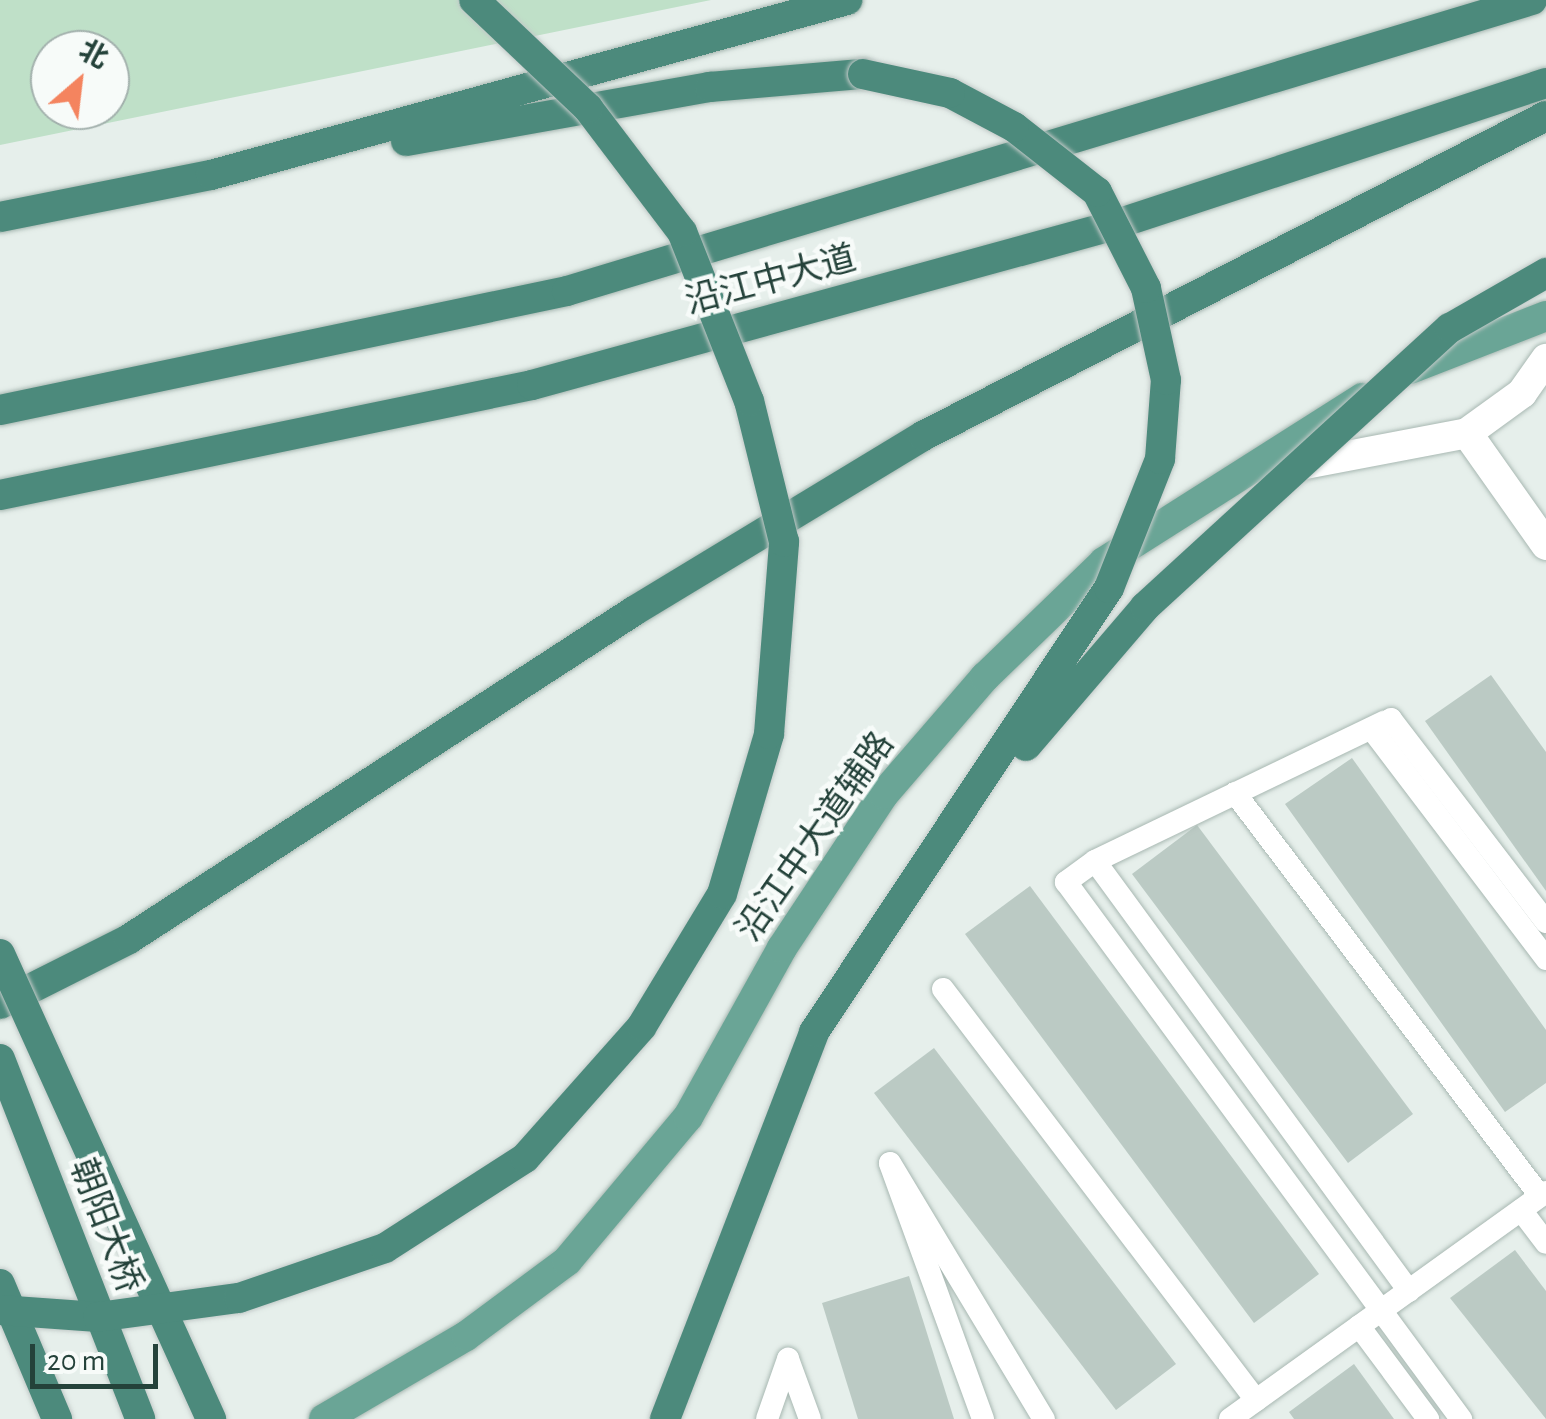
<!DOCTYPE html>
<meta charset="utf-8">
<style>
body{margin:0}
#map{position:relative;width:1546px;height:1419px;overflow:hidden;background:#e6efeb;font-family:"Alegreya Sans","Noto Sans SC",sans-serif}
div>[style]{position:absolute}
.green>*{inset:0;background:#bfe0c8}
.building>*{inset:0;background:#bbcac4}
.roads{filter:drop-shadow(0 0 2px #a8b8b2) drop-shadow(0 0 2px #a8b8b2)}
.service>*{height:22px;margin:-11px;padding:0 11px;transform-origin:11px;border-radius:11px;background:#fff}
.minor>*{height:30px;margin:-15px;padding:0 15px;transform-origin:15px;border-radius:15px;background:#fff}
.tertiary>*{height:30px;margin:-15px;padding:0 15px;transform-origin:15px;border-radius:15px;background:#fff}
.primary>*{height:30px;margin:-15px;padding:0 15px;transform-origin:15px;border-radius:15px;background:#6aa596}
.trunk>*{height:30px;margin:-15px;padding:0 15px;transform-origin:15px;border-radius:15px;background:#4c8a7c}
.bridges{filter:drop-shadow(0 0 2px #c2cac8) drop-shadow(0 0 2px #c2cac8)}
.trunk-bridge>*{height:30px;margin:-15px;padding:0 15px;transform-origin:15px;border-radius:15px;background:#4c8a7c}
span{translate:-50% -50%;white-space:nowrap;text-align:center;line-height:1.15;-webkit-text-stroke:9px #f7fbf9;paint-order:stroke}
.street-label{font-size:35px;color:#24423a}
.north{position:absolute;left:30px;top:30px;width:100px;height:100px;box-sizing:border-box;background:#f7fbf9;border:2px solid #a3b1ad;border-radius:50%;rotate:28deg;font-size:28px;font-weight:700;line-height:40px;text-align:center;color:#24423a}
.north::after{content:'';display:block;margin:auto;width:35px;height:45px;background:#f4845f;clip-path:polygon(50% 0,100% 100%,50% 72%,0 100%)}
.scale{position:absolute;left:30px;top:1344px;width:128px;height:45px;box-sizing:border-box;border:5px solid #24423a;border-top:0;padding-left:12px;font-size:30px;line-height:35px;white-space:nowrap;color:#24423a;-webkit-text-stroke:8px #f7fbf9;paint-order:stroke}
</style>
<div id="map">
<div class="green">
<div style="clip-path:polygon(evenodd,0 0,711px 0,0 145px,0 0,50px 50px,110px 50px,110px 110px,50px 110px,50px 50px)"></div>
</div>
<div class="building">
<div style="clip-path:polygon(1491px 675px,1546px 752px,1546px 891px,1425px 721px)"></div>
<div style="clip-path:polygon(1352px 758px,1546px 1030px,1546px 1083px,1505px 1112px,1285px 804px)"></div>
<div style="clip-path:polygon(1197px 825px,1413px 1114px,1348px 1163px,1132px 874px)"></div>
<div style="clip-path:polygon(1030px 886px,1319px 1274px,1254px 1323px,965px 934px)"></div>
<div style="clip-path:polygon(934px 1048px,1176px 1364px,1116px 1410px,874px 1093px)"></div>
<div style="clip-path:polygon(1515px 1250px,1546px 1291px,1546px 1419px,1450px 1298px)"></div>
<div style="clip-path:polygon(909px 1276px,954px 1419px,858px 1419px,822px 1303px)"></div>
<div style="clip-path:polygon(1354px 1364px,1394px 1419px,1294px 1419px,1289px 1412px)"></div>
</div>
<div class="roads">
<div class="service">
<div style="left:1235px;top:793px;width:505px;rotate:52.88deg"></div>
<div style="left:1095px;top:861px;width:321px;rotate:-25.7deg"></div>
<div style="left:1546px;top:922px;width:255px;rotate:-127.4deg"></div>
<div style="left:1391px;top:719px;width:21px;rotate:143deg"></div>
<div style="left:1374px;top:732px;width:285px;rotate:52.8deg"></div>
<div style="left:943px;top:989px;width:517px;rotate:52.71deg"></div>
<div style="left:1521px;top:1210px;width:41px;rotate:52.9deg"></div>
<div style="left:1409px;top:1291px;width:532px;rotate:-126.14deg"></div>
<div style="left:1095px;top:861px;width:36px;rotate:144deg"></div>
<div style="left:1066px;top:882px;width:667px;rotate:53.66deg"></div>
<div style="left:1359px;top:1326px;width:116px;rotate:53.4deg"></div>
<div style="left:767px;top:1419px;width:64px;rotate:-70.7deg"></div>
<div style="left:788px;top:1359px;width:64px;rotate:69.9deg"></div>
<div style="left:983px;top:1419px;width:272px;rotate:-110deg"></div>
<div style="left:890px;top:1163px;width:299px;rotate:59deg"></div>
<div style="left:1230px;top:1419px;width:389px;rotate:-35.7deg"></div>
</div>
<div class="minor">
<div style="left:1284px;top:468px;width:186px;rotate:-10.8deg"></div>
<div style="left:1467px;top:433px;width:68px;rotate:-36deg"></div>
<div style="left:1522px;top:393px;width:42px;rotate:-54.8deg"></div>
</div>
<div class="tertiary">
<div style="left:1467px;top:433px;width:137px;rotate:54.8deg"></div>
</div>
<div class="primary">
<div style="left:1410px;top:369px;width:146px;rotate:-21.3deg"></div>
<div style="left:324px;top:1419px;width:164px;rotate:-30.3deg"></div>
<div style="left:466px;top:1336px;width:126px;rotate:-36.6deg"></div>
<div style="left:567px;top:1261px;width:188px;rotate:-50deg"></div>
<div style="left:688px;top:1117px;width:193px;rotate:-60.9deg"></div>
<div style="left:782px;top:948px;width:185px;rotate:-56.5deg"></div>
<div style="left:884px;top:794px;width:155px;rotate:-49.2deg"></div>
<div style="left:985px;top:677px;width:165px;rotate:-44deg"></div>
<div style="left:1104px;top:562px;width:306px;rotate:-32.4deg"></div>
</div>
<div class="trunk">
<div style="left:406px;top:141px;width:309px;rotate:-10.1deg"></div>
<div style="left:710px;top:87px;width:154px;rotate:-4.9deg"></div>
<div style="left:0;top:217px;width:215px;rotate:-11.3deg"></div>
<div style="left:211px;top:175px;width:660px;rotate:-15.38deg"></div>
<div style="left:0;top:410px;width:579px;rotate:-11.85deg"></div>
<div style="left:567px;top:291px;width:1008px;rotate:-16.78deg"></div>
<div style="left:0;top:495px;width:543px;rotate:-11.68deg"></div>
<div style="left:532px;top:385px;width:597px;rotate:-15.34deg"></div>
<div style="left:1108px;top:227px;width:461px;rotate:-18.2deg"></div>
<div style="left:0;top:1004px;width:144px;rotate:-26.7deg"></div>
<div style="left:129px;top:939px;width:602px;rotate:-33deg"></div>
<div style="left:634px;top:611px;width:338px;rotate:-31.2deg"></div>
<div style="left:923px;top:436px;width:700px;rotate:-27.19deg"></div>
</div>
</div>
<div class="bridges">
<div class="trunk-bridge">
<div style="left:1026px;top:746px;width:183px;rotate:-49.4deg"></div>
<div style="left:1145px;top:607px;width:413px;rotate:-42.5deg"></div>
<div style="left:1450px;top:328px;width:111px;rotate:-29.8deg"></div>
<div style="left:0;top:954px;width:511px;rotate:65.59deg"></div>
<div style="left:0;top:1059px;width:386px;rotate:68.7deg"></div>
<div style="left:0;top:1284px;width:147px;rotate:67.1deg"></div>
<div style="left:0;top:1310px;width:98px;rotate:4.1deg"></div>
<div style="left:98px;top:1317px;width:142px;rotate:-7.7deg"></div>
<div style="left:239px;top:1298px;width:154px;rotate:-18.9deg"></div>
<div style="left:385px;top:1248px;width:166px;rotate:-32.7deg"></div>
<div style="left:525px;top:1158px;width:176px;rotate:-48.4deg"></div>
<div style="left:642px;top:1026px;width:154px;rotate:-58.8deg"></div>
<div style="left:722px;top:894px;width:167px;rotate:-73.6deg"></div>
<div style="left:769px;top:734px;width:193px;rotate:-85.5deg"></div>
<div style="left:784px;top:542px;width:145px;rotate:-103.9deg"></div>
<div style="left:749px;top:401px;width:182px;rotate:-111.6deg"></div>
<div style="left:682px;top:232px;width:156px;rotate:-127.2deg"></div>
<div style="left:588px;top:108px;width:157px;rotate:-136.5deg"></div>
<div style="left:665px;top:1419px;width:415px;rotate:-68.9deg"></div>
<div style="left:814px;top:1032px;width:533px;rotate:-56.4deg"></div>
<div style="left:1109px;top:588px;width:139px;rotate:-68.4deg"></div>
<div style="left:1160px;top:459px;width:79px;rotate:-85.7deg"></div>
<div style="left:1166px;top:380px;width:94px;rotate:-102.3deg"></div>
<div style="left:1146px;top:288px;width:108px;rotate:-117deg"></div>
<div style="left:1097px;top:192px;width:105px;rotate:-141.9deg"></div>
<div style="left:1014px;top:127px;width:72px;rotate:-152deg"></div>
<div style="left:950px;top:93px;width:89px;rotate:-167.7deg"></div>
</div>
</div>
<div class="street-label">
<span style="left:771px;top:281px;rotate:-15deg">沿江中大道</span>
<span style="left:816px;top:837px;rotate:-55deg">沿江中大道辅路</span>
<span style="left:105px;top:1226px;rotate:69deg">朝阳大桥</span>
</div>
<div class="north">北</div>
<div class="scale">20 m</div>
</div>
